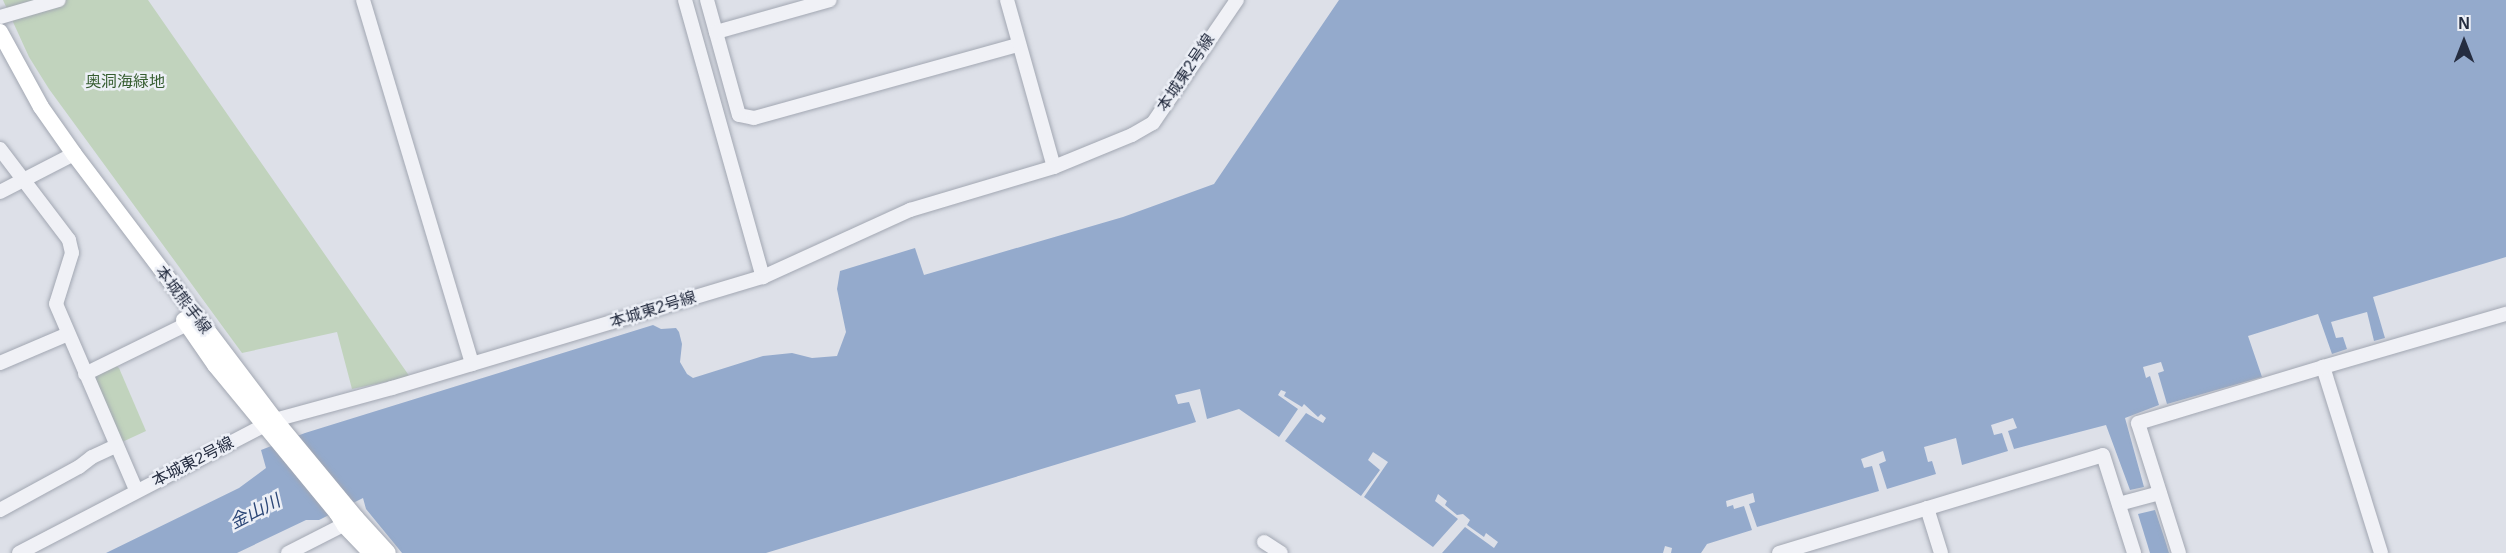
<!DOCTYPE html>
<meta charset="utf-8">
<style>
body{margin:0}
#map{position:relative;width:2506px;height:553px;overflow:hidden;background:#dde0e8;font-family:Helvetica,"Noto Sans JP",sans-serif}
div>[style]{position:absolute}
.green>*{inset:0;background:#c1d3bd}
.water>*{inset:0;background:#94aacc}
.roads{filter:drop-shadow(0 0 2px #a2a7b2) drop-shadow(0 0 2px #a2a7b2)}
.minor>*{height:14px;margin:-7px;padding:0 7px;transform-origin:7px;border-radius:7px;background:#f0f1f6}
.major>*{height:16px;margin:-8px;padding:0 8px;transform-origin:8px;border-radius:8px;background:#fff}
span{translate:-50% -50%;white-space:nowrap;text-align:center;line-height:1.15;-webkit-text-stroke:5px #eceff6;paint-order:stroke}
.street-label{font-size:16px;color:#252d40}
.park-label{font-size:16px;color:#365d31}
.water-label{font-size:18px;color:#2c4777;font-style:italic}
.north{position:absolute;left:2434px;top:12px;width:60px;height:60px;-webkit-text-stroke:4px #eceff6;paint-order:stroke;rotate:0deg;font-size:16px;font-weight:700;line-height:24px;text-align:center;color:#252d40}
.north::after{content:'';display:block;margin:auto;width:21px;height:27px;background:#252d40;clip-path:polygon(50% 0,100% 100%,50% 72%,0 100%)}
</style>
<div id="map">
<div class="green">
<div style="clip-path:polygon(3px 0,148px 0,410px 377px,352px 389px,337px 332px,242px 353px,49px 89px,29px 57px)"></div>
<div style="clip-path:polygon(115px 365px,119px 368px,146px 431px,120px 443px,93px 380px,95px 375px)"></div>
</div>
<div class="water">
<div style="clip-path:polygon(1339px 0,2506px 0,2506px 257px,2373px 297px,2385px 338px,2374px 341px,2367px 312px,2331px 322px,2336px 338px,2343px 337px,2347px 349px,2332px 354px,2318px 314px,2248px 336px,2262px 377px,2167px 404px,2158px 373px,2164px 371px,2161px 362px,2143px 367px,2146px 378px,2150px 376px,2159px 405px,2125px 418px,2144px 487px,2130px 490px,2106px 425px,2014px 449px,2008px 431px,2017px 428px,2013px 418px,1991px 425px,1994px 435px,2002px 433px,2008px 451px,1962px 465px,1956px 438px,1924px 447px,1928px 462px,1932px 461px,1936px 474px,1887px 489px,1879px 464px,1886px 461px,1883px 451px,1861px 459px,1864px 468px,1872px 466px,1879px 491px,1757px 527px,1749px 504px,1755px 502px,1753px 493px,1726px 501px,1727px 507px,1733px 505px,1734px 509px,1744px 506px,1752px 530px,1707px 544px,1701px 553px,1671px 553px,1672px 548px,1665px 546px,1663px 553px,1442px 553px,1465px 527px,1494px 548px,1498px 542px,1486px 533px,1484px 537px,1467px 525px,1470px 520px,1463px 514px,1457px 515px,1445px 505px,1447px 501px,1438px 494px,1435px 501px,1458px 519px,1433px 547px,1364px 497px,1388px 462px,1373px 452px,1368px 460px,1380px 470px,1361px 496px,1285px 441px,1306px 413px,1323px 423px,1326px 418px,1321px 414px,1318px 417px,1304px 404px,1302px 407px,1284px 396px,1286px 392px,1281px 390px,1278px 395px,1298px 409px,1279px 437px,1239px 409px,1207px 419px,1200px 389px,1175px 395px,1178px 404px,1189px 402px,1196px 422px,766px 553px,402px 553px,366px 509px,363px 498px,319px 520px,306px 520px,237px 553px,106px 553px,239px 488px,266px 468px,261px 450px,305px 433px,653px 325px,661px 329px,676px 328px,679px 332px,682px 344px,680px 362px,687px 374px,693px 378px,763px 356px,792px 353px,812px 358px,837px 356px,846px 332px,837px 289px,840px 271px,915px 248px,924px 275px,1123px 217px,1214px 184px)"></div>
<div style="clip-path:polygon(2155px 510px,2165px 540px,2169px 553px,2150px 553px,2138px 514px)"></div>
</div>
<div class="roads">
<div class="minor">
<div style="left:363px;top:0;width:380px;rotate:73.3deg"></div>
<div style="left:685px;top:0;width:288px;rotate:74.3deg"></div>
<div style="left:707px;top:0;width:119px;rotate:74.5deg"></div>
<div style="left:739px;top:115px;width:15px;rotate:11deg"></div>
<div style="left:754px;top:118px;width:274px;rotate:-15.5deg"></div>
<div style="left:1007px;top:0;width:173px;rotate:74.3deg"></div>
<div style="left:0;top:17px;width:61px;rotate:-16.1deg"></div>
<div style="left:716px;top:32px;width:118px;rotate:-15.7deg"></div>
<div style="left:0;top:149px;width:114px;rotate:52.8deg"></div>
<div style="left:69px;top:240px;width:13px;rotate:77deg"></div>
<div style="left:72px;top:253px;width:53px;rotate:107.4deg"></div>
<div style="left:56px;top:304px;width:202px;rotate:66.7deg"></div>
<div style="left:0;top:192px;width:83px;rotate:-27.2deg"></div>
<div style="left:0;top:363px;width:74px;rotate:-23.1deg"></div>
<div style="left:85px;top:374px;width:123px;rotate:-26.1deg"></div>
<div style="left:2119px;top:504px;width:42px;rotate:-15deg"></div>
<div style="left:1927px;top:508px;width:47px;rotate:72.7deg"></div>
<div style="left:0;top:510px;width:90px;rotate:-28.6deg"></div>
<div style="left:79px;top:467px;width:16px;rotate:-38deg"></div>
<div style="left:92px;top:457px;width:26px;rotate:-25deg"></div>
<div style="left:1264px;top:542px;width:20px;rotate:33deg"></div>
<div style="left:19px;top:553px;width:288px;rotate:-27.5deg"></div>
<div style="left:275px;top:420px;width:121px;rotate:-15.3deg"></div>
<div style="left:392px;top:388px;width:387px;rotate:-16.7deg"></div>
<div style="left:763px;top:277px;width:162px;rotate:-24.5deg"></div>
<div style="left:910px;top:210px;width:150px;rotate:-16.6deg"></div>
<div style="left:1054px;top:167px;width:84px;rotate:-22.3deg"></div>
<div style="left:1132px;top:135px;width:24px;rotate:-30deg"></div>
<div style="left:1153px;top:123px;width:149px;rotate:-55.7deg"></div>
<div style="left:288px;top:553px;width:73px;rotate:-26.9deg"></div>
<div style="left:1779px;top:553px;width:338px;rotate:-16.8deg"></div>
<div style="left:2103px;top:455px;width:103px;rotate:72.4deg"></div>
<div style="left:2179px;top:553px;width:136px;rotate:-107.5deg"></div>
<div style="left:2138px;top:423px;width:193px;rotate:-16.8deg"></div>
<div style="left:2381px;top:553px;width:195px;rotate:-107.3deg"></div>
<div style="left:2323px;top:367px;width:191px;rotate:-16.2deg"></div>
</div>
<div class="major">
<div style="left:0;top:32px;width:85px;rotate:61.3deg"></div>
<div style="left:41px;top:107px;width:57px;rotate:54.9deg"></div>
<div style="left:74px;top:154px;width:333px;rotate:52.9deg"></div>
<div style="left:275px;top:420px;width:127px;rotate:50.4deg"></div>
<div style="left:356px;top:518px;width:47px;rotate:47.6deg"></div>
<div style="left:184px;top:320px;width:55px;rotate:55.4deg"></div>
<div style="left:215px;top:365px;width:192px;rotate:50.5deg"></div>
<div style="left:337px;top:513px;width:15px;rotate:58deg"></div>
<div style="left:345px;top:526px;width:37px;rotate:46deg"></div>
</div>
</div>
<div class="street-label">
<span style="left:1186px;top:73px;rotate:-56deg">本城東2号線</span>
<span style="left:183px;top:300px;rotate:53deg">本城熊手線</span>
<span style="left:653px;top:310px;rotate:-17deg">本城東2号線</span>
<span style="left:193px;top:462px;rotate:-27deg">本城東2号線</span>
</div>
<div class="park-label">
<span style="left:125px;top:82px">奥洞海緑地</span>
</div>
<div class="water-label">
<span style="left:255px;top:512px;rotate:-27deg">金山川</span>
</div>
<div class="north">N</div>
</div>
